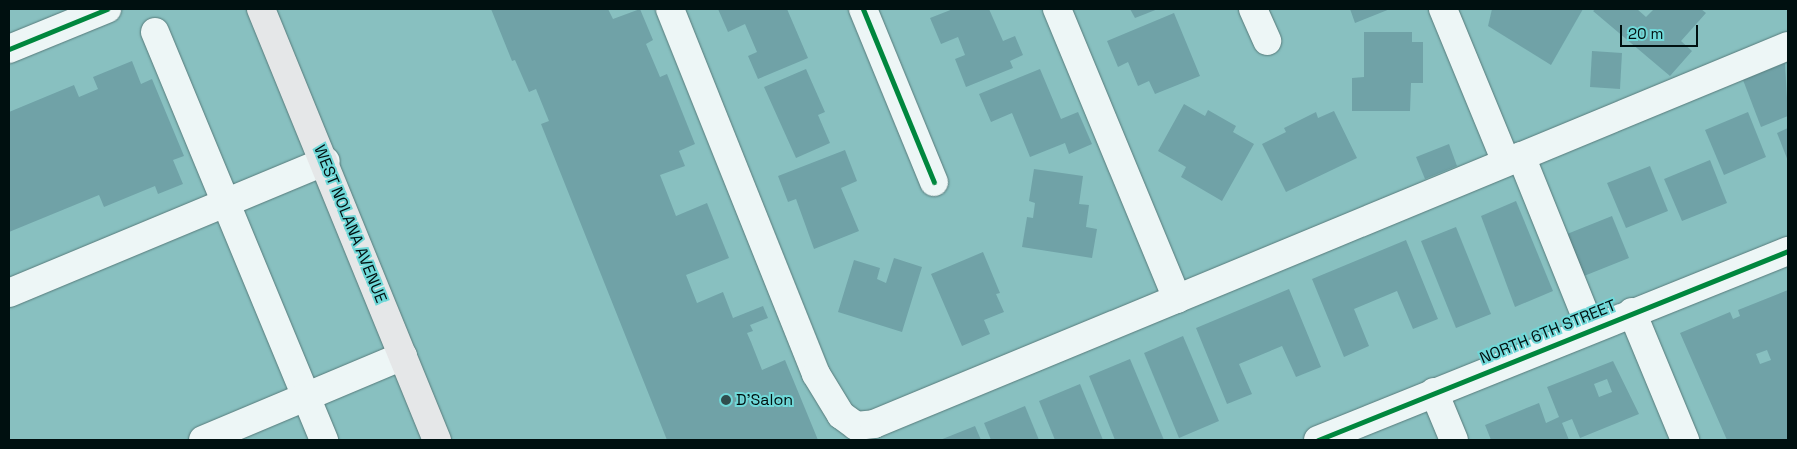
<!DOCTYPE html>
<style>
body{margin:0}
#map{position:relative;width:1797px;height:449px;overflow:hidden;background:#88c0c0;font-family:"Space Grotesk",sans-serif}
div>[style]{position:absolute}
.building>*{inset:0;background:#70a2a7}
.roads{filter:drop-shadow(0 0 1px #567a7a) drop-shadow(0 0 1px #567a7a)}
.minor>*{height:28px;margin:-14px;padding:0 14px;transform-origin:14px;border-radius:14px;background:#edf6f6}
.major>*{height:28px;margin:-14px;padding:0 14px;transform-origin:14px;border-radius:14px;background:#e5e7e8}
.cycleway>*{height:5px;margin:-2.5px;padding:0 2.5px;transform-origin:2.5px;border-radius:2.5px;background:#00873e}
.dots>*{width:14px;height:14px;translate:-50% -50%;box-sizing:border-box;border:2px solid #70d8d8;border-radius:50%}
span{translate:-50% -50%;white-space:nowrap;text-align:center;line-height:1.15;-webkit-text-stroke:4px #70d8d8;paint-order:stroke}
.street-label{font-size:16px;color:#001010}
.poi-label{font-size:16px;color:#001010}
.left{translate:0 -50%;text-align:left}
.frame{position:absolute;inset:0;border:10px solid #001010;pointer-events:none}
.scale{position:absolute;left:1620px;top:25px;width:78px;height:22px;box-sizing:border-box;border:2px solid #001010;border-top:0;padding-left:6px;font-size:15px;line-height:18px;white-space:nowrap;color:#001010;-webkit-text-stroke:4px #70d8d8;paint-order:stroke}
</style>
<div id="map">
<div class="building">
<div style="clip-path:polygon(491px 9px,608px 9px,613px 19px,640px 9px,653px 40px,646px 44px,660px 77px,667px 74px,695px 144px,679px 151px,685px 166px,660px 175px,676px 216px,707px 203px,729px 258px,686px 275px,697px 303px,723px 292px,733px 318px,763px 306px,768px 318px,750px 325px,753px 331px,747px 333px,751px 342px,762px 370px,785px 360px,818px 440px,667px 440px,541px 124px,549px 121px,536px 89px,529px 92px,515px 60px,512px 61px)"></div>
<div style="clip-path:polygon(718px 9px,787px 9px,808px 58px,758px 79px,748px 56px,757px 52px,745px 24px,728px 32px)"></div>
<div style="clip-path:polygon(953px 9px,989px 9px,1003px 41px,1015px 36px,1023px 55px,1010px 61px,1013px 68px,966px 87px,955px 59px,965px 55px,958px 37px,941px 44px,930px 18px)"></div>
<div style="clip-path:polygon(1130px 9px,1158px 9px,1135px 18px)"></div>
<div style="clip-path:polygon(1350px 9px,1390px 9px,1355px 23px)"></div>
<div style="clip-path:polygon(1492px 9px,1583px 9px,1551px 65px,1488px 26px)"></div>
<div style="clip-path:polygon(1596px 9px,1637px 9px,1646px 17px,1654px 9px,1701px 9px,1706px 13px,1681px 41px,1692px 51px,1670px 76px,1593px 11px)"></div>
<div style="clip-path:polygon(1174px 13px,1200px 76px,1155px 94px,1149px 81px,1138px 86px,1128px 62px,1118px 67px,1107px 41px)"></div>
<div style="clip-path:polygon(1364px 32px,1412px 32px,1412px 42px,1423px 42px,1423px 83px,1411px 83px,1410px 111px,1352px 111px,1352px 78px,1364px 77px)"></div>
<div style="clip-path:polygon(1592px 51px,1622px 53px,1620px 89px,1590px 87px)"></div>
<div style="clip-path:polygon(132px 61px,141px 84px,152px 79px,184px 156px,173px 160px,183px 184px,158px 194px,155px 186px,104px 207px,99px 195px,9px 232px,9px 112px,74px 85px,79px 97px,98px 89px,93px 77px)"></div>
<div style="clip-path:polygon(1785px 63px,1788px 116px,1761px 127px,1743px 80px)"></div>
<div style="clip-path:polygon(806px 69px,825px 112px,818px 115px,830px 143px,796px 158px,764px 87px)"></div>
<div style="clip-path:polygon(1040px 69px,1061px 119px,1078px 112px,1092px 144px,1069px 154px,1065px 143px,1030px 157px,1012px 113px,991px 122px,979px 94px)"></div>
<div style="clip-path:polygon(1184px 104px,1205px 116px,1208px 110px,1236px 126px,1233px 132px,1254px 144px,1222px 201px,1181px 177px,1186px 167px,1158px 151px)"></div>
<div style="clip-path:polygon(1334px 111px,1357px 158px,1286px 192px,1262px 144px,1286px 132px,1284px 128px,1316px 112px,1318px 118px)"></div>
<div style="clip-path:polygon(1748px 112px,1766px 157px,1724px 175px,1705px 130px)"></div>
<div style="clip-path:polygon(1788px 128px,1788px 161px,1777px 133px)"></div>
<div style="clip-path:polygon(1449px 144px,1457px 166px,1425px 179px,1416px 157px)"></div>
<div style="clip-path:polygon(845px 150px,857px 181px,841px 188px,859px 231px,814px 249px,796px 199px,788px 202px,778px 176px)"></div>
<div style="clip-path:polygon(1710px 160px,1727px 203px,1682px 221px,1664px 179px)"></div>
<div style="clip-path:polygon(1650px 166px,1668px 211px,1626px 228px,1607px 183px)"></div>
<div style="clip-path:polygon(1034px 169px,1083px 176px,1079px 204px,1089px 205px,1086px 227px,1097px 229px,1092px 258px,1022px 247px,1027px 217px,1033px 218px,1035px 203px,1029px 201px)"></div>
<div style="clip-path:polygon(1516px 201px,1553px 291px,1515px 307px,1481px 216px)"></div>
<div style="clip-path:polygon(1612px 216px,1629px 258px,1584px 276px,1567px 234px)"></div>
<div style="clip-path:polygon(1456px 227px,1491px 314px,1456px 328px,1421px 241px)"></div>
<div style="clip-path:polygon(1406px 240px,1438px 319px,1413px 329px,1397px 291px,1354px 309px,1369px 346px,1344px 357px,1312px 279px)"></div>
<div style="clip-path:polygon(983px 252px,1000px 293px,996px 294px,1004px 312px,984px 320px,990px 334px,962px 346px,931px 274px)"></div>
<div style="clip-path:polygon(894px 258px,922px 267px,902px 332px,838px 312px,854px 260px,880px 268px,877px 279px,886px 283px)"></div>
<div style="clip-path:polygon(1289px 289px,1321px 367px,1296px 377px,1282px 346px,1239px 364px,1252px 394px,1227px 404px,1196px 328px)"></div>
<div style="clip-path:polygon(evenodd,1788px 290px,1788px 440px,1727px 440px,1680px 333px,1730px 312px,1733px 319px,1740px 316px,1738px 310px,1788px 290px,1767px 350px,1771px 360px,1760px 364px,1756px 354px,1767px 350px)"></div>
<div style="clip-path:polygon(1183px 336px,1219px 421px,1179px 438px,1144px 353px)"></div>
<div style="clip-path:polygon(1130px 359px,1164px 440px,1115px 440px,1089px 376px)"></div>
<div style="clip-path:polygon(evenodd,1613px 361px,1639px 414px,1580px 438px,1572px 419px,1562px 423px,1569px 440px,1491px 440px,1485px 425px,1539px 403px,1546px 423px,1559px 417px,1547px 387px,1613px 361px,1607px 379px,1612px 392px,1599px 397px,1594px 384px,1607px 379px)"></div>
<div style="clip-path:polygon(1080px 384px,1103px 440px,1055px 440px,1039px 401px)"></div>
<div style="clip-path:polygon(1025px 406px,1039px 440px,991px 440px,984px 423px)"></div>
<div style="clip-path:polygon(975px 426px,981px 440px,940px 440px)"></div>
</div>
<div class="roads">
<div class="minor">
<div style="left:670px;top:9px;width:393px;rotate:68.2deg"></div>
<div style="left:816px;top:374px;width:48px;rotate:58.6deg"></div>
<div style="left:841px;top:415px;width:19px;rotate:36deg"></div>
<div style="left:856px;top:426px;width:18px;rotate:-6deg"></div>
<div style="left:874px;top:424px;width:989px;rotate:-22.47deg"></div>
<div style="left:863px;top:9px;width:187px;rotate:67.7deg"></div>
<div style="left:1057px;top:9px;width:314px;rotate:67.5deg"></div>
<div style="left:1253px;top:9px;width:35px;rotate:66deg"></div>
<div style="left:1443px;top:9px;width:165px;rotate:67.6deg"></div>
<div style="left:155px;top:32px;width:442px;rotate:67.5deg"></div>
<div style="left:9px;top:49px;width:106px;rotate:-22.2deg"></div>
<div style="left:1521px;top:156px;width:187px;rotate:68deg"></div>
<div style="left:9px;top:293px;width:343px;rotate:-22.6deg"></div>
<div style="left:1632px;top:312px;width:139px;rotate:67.5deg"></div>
<div style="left:1434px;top:392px;width:52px;rotate:67.4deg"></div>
<div style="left:203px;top:440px;width:217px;rotate:-22.8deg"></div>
<div style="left:1318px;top:440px;width:507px;rotate:-21.91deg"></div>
</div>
<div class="major">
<div style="left:261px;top:9px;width:466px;rotate:67.8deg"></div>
</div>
</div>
<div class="cycleway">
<div style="left:863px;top:9px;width:187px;rotate:67.7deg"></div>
<div style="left:9px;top:49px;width:106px;rotate:-22.2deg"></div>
<div style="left:1318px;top:440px;width:507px;rotate:-21.91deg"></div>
</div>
<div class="dots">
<div style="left:726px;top:400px;background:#304e4e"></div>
</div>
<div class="street-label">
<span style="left:350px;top:224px;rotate:68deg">WEST NOLANA AVENUE</span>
<span style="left:1548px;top:332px;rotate:-22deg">NORTH 6TH STREET</span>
</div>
<div class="poi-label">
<span class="left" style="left:736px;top:400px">D'Salon</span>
</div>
<div class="frame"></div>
<div class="scale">20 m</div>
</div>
